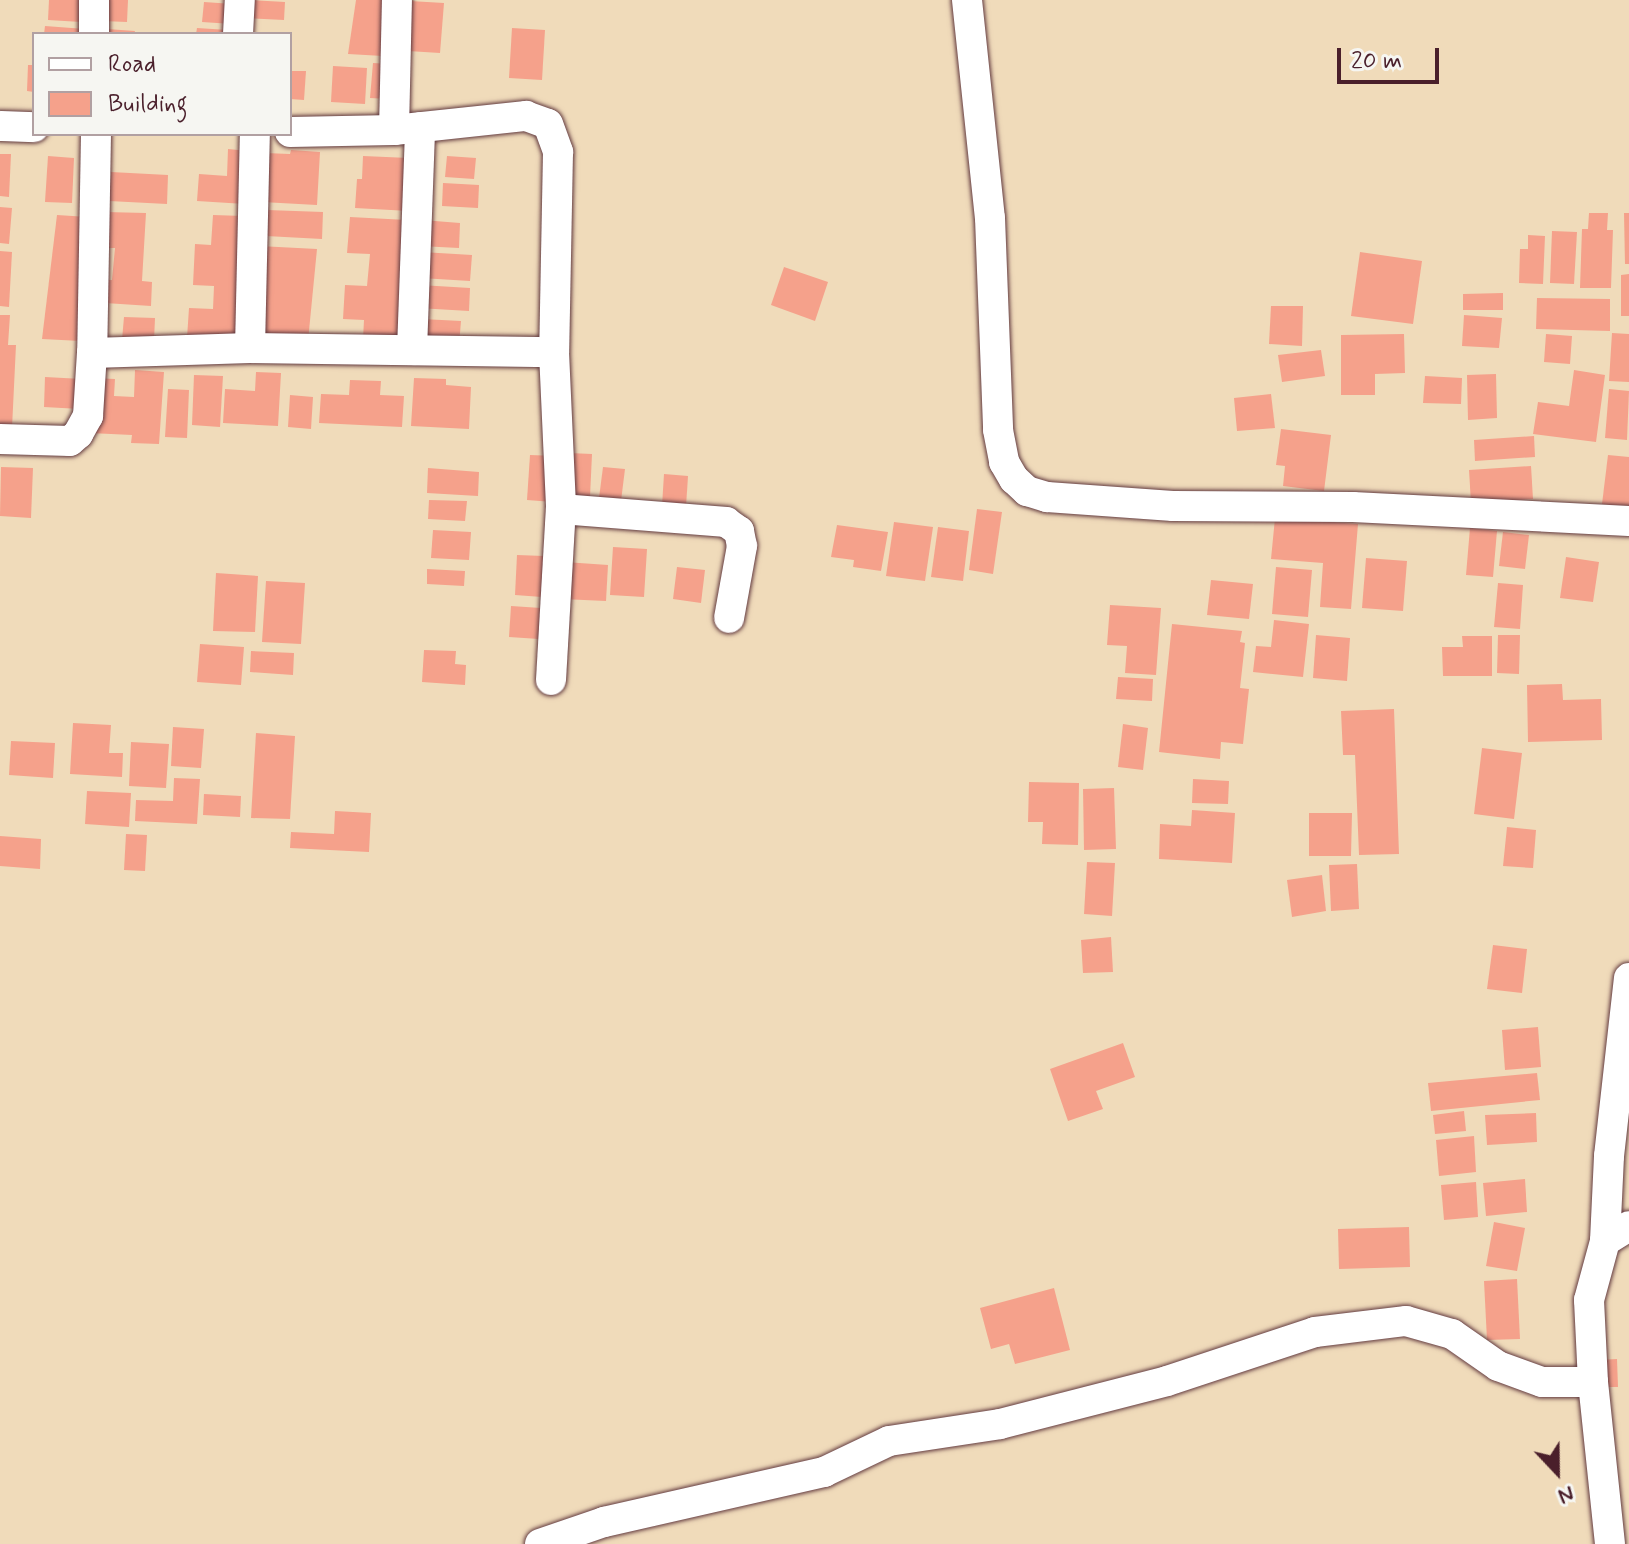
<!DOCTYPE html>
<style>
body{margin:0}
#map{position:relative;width:1629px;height:1544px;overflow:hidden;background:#f0dbba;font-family:Mynerve,sans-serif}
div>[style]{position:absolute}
.building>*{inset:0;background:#f5a18b}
.roads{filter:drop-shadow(0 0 2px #633b40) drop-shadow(0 0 2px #633b40)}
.minor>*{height:30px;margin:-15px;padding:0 15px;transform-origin:15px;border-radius:15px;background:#fff}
span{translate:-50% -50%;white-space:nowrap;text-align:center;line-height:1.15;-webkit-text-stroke:6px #f6f6f2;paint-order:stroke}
.legend{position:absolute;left:32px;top:32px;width:260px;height:104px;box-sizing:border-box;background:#f6f6f2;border:2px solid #b1a0a2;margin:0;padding:10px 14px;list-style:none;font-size:24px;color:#4a1f2b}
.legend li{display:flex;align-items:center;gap:16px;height:40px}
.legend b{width:40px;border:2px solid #b1a0a2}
.north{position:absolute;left:1517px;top:1432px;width:80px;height:80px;-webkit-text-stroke:6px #f6f6f2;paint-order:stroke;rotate:158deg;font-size:22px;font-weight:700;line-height:32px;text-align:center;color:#4a1f2b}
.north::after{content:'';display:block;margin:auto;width:28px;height:36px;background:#4a1f2b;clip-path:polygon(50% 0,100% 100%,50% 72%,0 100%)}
.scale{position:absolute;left:1337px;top:48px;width:102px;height:36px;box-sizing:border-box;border:4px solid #4a1f2b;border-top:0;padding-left:10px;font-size:24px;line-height:28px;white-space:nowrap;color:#4a1f2b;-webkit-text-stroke:6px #f6f6f2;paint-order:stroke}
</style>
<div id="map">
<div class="building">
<div style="clip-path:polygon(49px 0,82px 0,81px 22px,48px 20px)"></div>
<div style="clip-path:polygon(103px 0,128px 0,127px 22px,102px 21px)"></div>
<div style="clip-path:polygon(248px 0,285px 2px,284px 20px,247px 18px)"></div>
<div style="clip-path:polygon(356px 0,387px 0,383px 56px,348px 54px)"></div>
<div style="clip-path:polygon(410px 1px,444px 3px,440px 53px,408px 51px)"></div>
<div style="clip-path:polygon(204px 2px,233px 4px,232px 24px,202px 22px)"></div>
<div style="clip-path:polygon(45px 26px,85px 29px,85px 34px,44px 34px)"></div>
<div style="clip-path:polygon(197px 28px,228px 30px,227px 34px,196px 34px)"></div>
<div style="clip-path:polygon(512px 28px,545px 30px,542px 80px,509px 78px)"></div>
<div style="clip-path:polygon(107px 29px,135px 31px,134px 34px,107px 34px)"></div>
<div style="clip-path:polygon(373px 63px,390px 64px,388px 99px,370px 98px)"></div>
<div style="clip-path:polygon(28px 65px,34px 65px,34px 92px,27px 91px)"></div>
<div style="clip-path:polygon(333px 66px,367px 68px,365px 104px,331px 102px)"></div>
<div style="clip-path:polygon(290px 71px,306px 71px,304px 100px,290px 99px)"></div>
<div style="clip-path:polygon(228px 149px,248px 151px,245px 204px,197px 201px,199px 174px,227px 176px)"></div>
<div style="clip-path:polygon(291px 150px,320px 152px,317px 205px,262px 202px,265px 153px,290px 154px)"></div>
<div style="clip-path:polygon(0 154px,11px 154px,9px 197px,0 196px)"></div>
<div style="clip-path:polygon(48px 156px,74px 158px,72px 203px,45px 202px)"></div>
<div style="clip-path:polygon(363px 156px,409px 158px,409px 211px,355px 208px,357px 179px,362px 179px)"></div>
<div style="clip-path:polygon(447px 156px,476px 158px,474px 179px,445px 177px)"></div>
<div style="clip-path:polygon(111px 172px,168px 175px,167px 204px,109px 201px)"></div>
<div style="clip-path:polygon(443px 183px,479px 185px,478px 208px,442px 206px)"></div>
<div style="clip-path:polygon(0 207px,12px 208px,9px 244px,0 243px)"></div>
<div style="clip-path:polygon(267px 210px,323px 212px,322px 239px,266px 236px)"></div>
<div style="clip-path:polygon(105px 212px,146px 213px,142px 281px,152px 282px,151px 306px,105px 303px,107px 280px,112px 280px,115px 248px,103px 248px)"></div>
<div style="clip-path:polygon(1589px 213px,1608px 213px,1607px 230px,1613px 230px,1611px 288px,1580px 288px,1582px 229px,1588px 229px)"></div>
<div style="clip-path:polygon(1624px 213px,1629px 213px,1629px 264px,1625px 264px)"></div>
<div style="clip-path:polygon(57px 215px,88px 217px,81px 341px,42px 339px)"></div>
<div style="clip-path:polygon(213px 215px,243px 216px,245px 341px,187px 338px,189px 308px,213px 309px,214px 286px,193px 285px,195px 244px,211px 245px)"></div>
<div style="clip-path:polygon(350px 217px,407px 220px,401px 341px,363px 339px,364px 320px,343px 319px,345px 285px,367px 286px,370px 254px,347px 253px)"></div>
<div style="clip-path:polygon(422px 220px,460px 223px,459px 248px,420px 246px)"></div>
<div style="clip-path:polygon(1552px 231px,1577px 232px,1574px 284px,1550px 283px)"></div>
<div style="clip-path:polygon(1528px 235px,1545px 236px,1543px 284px,1519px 283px,1520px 249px,1528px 249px)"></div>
<div style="clip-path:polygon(259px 246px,317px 249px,308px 341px,254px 338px)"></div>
<div style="clip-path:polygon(0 251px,12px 252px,9px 307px,0 306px)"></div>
<div style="clip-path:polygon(422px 252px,472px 255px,470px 281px,421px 278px)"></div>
<div style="clip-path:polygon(1360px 252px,1422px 261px,1413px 324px,1351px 316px)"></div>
<div style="clip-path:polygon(784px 267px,828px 282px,815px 321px,771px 305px)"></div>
<div style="clip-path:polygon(1629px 274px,1629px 316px,1621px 316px,1621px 275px)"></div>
<div style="clip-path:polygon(420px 285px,470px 288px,469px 311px,418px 308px)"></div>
<div style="clip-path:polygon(1503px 293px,1503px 310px,1463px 310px,1463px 294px)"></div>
<div style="clip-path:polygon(1537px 298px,1610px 299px,1610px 331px,1536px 329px)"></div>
<div style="clip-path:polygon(1271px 306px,1303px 306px,1302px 346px,1269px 344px)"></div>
<div style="clip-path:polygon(0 315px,10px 315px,8px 345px,16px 345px,12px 428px,0 427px)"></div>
<div style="clip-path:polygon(1464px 315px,1502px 318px,1499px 348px,1462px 346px)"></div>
<div style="clip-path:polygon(124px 317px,155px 318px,154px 341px,122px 340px)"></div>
<div style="clip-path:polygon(422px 319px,461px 321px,459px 345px,420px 343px)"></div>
<div style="clip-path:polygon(1612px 333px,1629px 334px,1629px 382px,1609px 381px)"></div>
<div style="clip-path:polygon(1404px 334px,1405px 373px,1375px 374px,1375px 395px,1341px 395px,1341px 335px)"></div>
<div style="clip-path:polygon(1546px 334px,1572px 336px,1570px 364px,1544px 362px)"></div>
<div style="clip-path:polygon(1321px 350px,1325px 376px,1282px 382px,1278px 355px)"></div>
<div style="clip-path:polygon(135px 370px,164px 372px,159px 444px,131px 443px,132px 435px,90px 433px,93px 378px,115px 379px,114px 396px,134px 397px)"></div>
<div style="clip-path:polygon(1574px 370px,1605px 375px,1596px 442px,1533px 434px,1538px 402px,1569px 406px)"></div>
<div style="clip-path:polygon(256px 372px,281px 373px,278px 426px,223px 423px,225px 389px,255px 391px)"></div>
<div style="clip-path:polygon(1496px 374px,1497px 418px,1468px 420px,1467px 375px)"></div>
<div style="clip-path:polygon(194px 375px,223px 376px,220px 427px,192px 425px)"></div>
<div style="clip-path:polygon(1425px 376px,1462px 378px,1461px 404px,1423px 403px)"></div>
<div style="clip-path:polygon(45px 377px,82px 379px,80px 409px,44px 407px)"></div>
<div style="clip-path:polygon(414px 378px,446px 379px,446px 385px,471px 387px,469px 429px,411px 426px)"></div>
<div style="clip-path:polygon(350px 380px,381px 381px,380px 395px,404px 396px,402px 427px,319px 423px,321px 394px,349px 395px)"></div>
<div style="clip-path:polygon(168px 389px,189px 390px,187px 438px,165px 437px)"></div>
<div style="clip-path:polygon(1609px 389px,1629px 391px,1627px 440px,1605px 438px)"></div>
<div style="clip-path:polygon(1271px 394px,1275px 428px,1237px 431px,1234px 398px)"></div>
<div style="clip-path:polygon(290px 395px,313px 397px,311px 429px,288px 427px)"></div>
<div style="clip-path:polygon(1281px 429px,1331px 435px,1324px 491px,1283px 486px,1285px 466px,1276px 465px)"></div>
<div style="clip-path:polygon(1534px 436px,1535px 457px,1475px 461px,1474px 440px)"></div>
<div style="clip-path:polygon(569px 453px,592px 454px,590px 497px,566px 496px)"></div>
<div style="clip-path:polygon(530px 455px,556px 456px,553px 502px,527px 500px)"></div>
<div style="clip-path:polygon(1608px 455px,1629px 457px,1629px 507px,1602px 504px)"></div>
<div style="clip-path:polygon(1531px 466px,1533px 499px,1471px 503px,1469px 470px)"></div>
<div style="clip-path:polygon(1px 467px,33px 468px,31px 518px,0 516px)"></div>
<div style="clip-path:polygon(603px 467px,625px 469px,621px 501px,599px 498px)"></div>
<div style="clip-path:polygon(428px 468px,479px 472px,478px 496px,427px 493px)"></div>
<div style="clip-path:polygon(664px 474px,688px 476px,686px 507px,662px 506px)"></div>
<div style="clip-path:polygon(429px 500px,467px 501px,465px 521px,428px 519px)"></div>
<div style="clip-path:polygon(977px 509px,1002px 512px,993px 574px,969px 570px)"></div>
<div style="clip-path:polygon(1275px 518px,1358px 524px,1351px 609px,1320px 607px,1323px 563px,1271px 559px)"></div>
<div style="clip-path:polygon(894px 522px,933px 527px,925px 581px,886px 576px)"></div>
<div style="clip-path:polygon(837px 525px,888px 532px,881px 571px,853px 567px,854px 560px,831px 557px)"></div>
<div style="clip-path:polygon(938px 527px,969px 531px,963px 581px,931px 577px)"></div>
<div style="clip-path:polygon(1470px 528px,1497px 531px,1493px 577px,1466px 575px)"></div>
<div style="clip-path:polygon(433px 530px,471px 532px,469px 560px,431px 558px)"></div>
<div style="clip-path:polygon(1503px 532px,1529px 535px,1525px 569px,1499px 566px)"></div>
<div style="clip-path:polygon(613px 547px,647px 549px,644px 597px,610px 595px)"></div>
<div style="clip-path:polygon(517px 555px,544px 556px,542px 597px,515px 595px)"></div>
<div style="clip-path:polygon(1566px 557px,1599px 562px,1593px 602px,1560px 598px)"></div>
<div style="clip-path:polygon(1366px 558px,1407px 561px,1403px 611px,1362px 608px)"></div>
<div style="clip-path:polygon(565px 562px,608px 565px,606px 601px,562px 599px)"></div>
<div style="clip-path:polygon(677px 567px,705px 570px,701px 603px,673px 599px)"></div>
<div style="clip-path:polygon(1276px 567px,1312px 570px,1308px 617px,1272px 614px)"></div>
<div style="clip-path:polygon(427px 569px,465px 571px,464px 586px,427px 584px)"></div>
<div style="clip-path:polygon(216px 573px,258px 576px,255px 632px,213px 631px)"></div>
<div style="clip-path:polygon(1211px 580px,1253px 584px,1249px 619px,1207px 615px)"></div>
<div style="clip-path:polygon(266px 581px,305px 583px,301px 644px,262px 642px)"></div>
<div style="clip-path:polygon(1498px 583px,1523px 585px,1520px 629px,1494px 627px)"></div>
<div style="clip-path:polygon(1110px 605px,1161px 608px,1156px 675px,1125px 673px,1127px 646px,1107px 645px)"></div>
<div style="clip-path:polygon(511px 606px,541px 608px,539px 639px,509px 637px)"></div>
<div style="clip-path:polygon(1274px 620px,1309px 624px,1303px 677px,1253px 672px,1256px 646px,1271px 647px)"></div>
<div style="clip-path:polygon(1172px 624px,1242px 631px,1240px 642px,1245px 643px,1240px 688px,1249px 689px,1243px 744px,1221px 742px,1220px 759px,1159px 752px)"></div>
<div style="clip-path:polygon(1316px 635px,1350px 638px,1347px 681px,1313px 678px)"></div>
<div style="clip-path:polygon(1498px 635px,1520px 635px,1519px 674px,1497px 673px)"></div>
<div style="clip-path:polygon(1462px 636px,1492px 636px,1492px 676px,1443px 676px,1442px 647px,1463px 647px)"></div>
<div style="clip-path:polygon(200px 644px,244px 647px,241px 685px,197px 682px)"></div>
<div style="clip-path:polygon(424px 650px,456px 651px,455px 664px,466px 665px,465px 685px,422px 682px)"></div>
<div style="clip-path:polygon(251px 651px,294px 653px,293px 675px,250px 672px)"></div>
<div style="clip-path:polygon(1118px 677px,1153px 679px,1152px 701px,1116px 699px)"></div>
<div style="clip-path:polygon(1562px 684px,1563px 700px,1601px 699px,1602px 740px,1528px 742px,1527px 685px)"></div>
<div style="clip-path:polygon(1394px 709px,1399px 854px,1359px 855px,1355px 755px,1343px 755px,1341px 711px)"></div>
<div style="clip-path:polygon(73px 723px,111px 725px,109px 753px,123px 753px,122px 777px,70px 774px)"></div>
<div style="clip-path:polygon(1123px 724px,1148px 728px,1143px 770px,1118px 767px)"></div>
<div style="clip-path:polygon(173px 727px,204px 729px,201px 768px,171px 766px)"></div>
<div style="clip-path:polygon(256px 733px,295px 736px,290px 819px,251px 818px)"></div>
<div style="clip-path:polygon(11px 741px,55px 743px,53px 778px,9px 775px)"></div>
<div style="clip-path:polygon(131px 742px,169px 744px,166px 788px,129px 786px)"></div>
<div style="clip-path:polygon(1482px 748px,1522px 753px,1514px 819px,1474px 814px)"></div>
<div style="clip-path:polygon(174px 778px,200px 779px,197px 824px,135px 821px,136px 800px,173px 801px)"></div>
<div style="clip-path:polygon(1193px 779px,1229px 781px,1228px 804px,1192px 803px)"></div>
<div style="clip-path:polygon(1029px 782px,1079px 783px,1078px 845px,1042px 844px,1043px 822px,1028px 822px)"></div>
<div style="clip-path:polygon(1114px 788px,1116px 849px,1084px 850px,1083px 789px)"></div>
<div style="clip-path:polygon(87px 791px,131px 793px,129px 827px,85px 824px)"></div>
<div style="clip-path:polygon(204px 794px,241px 796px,240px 817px,203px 815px)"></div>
<div style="clip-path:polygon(1192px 810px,1235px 813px,1232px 863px,1159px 859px,1160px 824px,1191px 826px)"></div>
<div style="clip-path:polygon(335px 811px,371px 813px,369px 852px,290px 848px,291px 832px,334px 834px)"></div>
<div style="clip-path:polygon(1309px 813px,1352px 813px,1351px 856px,1309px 856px)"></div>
<div style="clip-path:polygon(1507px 827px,1536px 830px,1533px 868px,1503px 866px)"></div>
<div style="clip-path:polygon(126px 834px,147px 835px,145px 871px,124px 870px)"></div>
<div style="clip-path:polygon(0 836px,41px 839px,40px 869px,0 866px)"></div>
<div style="clip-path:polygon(1087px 862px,1115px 863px,1112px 916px,1084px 914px)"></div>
<div style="clip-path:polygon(1357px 864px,1359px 909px,1331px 911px,1329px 865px)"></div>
<div style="clip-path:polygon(1322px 875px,1326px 911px,1292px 917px,1287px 880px)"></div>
<div style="clip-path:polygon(1111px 937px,1113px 972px,1083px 973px,1081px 940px)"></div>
<div style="clip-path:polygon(1493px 945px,1527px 949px,1522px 993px,1487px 989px)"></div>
<div style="clip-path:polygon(1538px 1027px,1541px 1067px,1505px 1070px,1502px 1030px)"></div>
<div style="clip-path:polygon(1123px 1043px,1135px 1077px,1096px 1091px,1103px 1109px,1068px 1121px,1050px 1069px)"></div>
<div style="clip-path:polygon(1537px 1073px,1540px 1100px,1431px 1111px,1428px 1083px)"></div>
<div style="clip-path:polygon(1464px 1111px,1466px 1131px,1435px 1134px,1433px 1115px)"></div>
<div style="clip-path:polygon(1536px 1113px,1537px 1142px,1487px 1145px,1485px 1115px)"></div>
<div style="clip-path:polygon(1474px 1136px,1476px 1172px,1439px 1176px,1436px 1140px)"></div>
<div style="clip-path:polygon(1525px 1179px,1527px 1212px,1486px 1216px,1483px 1183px)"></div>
<div style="clip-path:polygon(1476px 1182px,1478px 1217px,1444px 1220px,1441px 1185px)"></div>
<div style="clip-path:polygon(1494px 1222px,1525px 1228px,1517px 1271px,1486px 1266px)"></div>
<div style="clip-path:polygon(1409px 1227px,1410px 1267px,1339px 1269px,1338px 1229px)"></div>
<div style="clip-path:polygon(1517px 1279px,1520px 1339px,1487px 1340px,1484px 1281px)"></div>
<div style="clip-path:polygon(1054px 1288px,1070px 1350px,1015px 1364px,1009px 1344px,991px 1349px,980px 1308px)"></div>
<div style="clip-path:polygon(1617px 1359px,1618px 1387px,1599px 1387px,1598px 1360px)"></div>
</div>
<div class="roads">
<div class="minor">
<div style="left:94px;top:0;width:34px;rotate:90deg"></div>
<div style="left:967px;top:0;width:219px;rotate:84deg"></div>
<div style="left:990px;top:218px;width:212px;rotate:87.8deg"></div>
<div style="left:998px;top:430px;width:33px;rotate:79deg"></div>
<div style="left:1004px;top:462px;width:20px;rotate:60deg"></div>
<div style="left:1014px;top:479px;width:18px;rotate:43deg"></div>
<div style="left:1027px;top:491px;width:21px;rotate:17deg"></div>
<div style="left:1047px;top:497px;width:126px;rotate:4.1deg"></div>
<div style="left:1173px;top:506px;width:180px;rotate:0.3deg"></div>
<div style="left:1353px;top:507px;width:276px;rotate:2.9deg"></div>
<div style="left:238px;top:34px;width:34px;rotate:-87deg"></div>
<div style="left:0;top:126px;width:34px;rotate:2deg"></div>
<div style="left:394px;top:130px;width:130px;rotate:-88.7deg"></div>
<div style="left:290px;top:132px;width:104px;rotate:-1.1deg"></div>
<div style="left:394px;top:130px;width:133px;rotate:-6.1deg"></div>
<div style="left:526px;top:116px;width:23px;rotate:20deg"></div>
<div style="left:548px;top:124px;width:30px;rotate:70deg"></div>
<div style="left:558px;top:152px;width:200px;rotate:91.1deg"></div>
<div style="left:554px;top:352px;width:157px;rotate:87.4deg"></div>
<div style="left:561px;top:509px;width:166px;rotate:4.5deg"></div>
<div style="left:726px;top:522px;width:16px;rotate:35deg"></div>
<div style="left:739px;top:531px;width:15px;rotate:79deg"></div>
<div style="left:742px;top:546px;width:73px;rotate:100.2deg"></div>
<div style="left:96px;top:134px;width:219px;rotate:91deg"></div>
<div style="left:92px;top:353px;width:158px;rotate:-1.8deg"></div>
<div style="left:250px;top:348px;width:304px;rotate:0.8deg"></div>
<div style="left:250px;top:348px;width:214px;rotate:-88.7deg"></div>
<div style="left:412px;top:350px;width:223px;rotate:-87.9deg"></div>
<div style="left:0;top:439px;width:70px;rotate:1.6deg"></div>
<div style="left:70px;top:441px;width:11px;rotate:-41deg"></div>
<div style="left:78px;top:434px;width:21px;rotate:-61deg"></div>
<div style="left:88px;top:416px;width:63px;rotate:-86.4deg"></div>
<div style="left:551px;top:680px;width:171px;rotate:-86.7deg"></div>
<div style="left:1605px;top:1241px;width:85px;rotate:-87.3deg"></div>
<div style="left:1609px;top:1156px;width:179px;rotate:-83.6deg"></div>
<div style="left:540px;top:1544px;width:68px;rotate:-19deg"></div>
<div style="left:604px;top:1522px;width:226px;rotate:-12.8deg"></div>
<div style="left:824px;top:1472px;width:72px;rotate:-25.5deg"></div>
<div style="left:889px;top:1441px;width:112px;rotate:-8.7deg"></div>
<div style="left:1000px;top:1424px;width:172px;rotate:-14.4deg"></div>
<div style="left:1167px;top:1381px;width:156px;rotate:-18.3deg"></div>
<div style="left:1315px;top:1332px;width:92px;rotate:-6.9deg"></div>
<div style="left:1406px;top:1321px;width:48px;rotate:15.8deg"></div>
<div style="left:1452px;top:1334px;width:56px;rotate:34.8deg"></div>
<div style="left:1498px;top:1366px;width:47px;rotate:20deg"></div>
<div style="left:1542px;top:1382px;width:51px"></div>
<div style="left:1610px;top:1544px;width:163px;rotate:-96deg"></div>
<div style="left:1593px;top:1382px;width:82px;rotate:-92.8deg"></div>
<div style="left:1589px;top:1300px;width:61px;rotate:-74.8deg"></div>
<div style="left:1605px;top:1241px;width:28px;rotate:-32deg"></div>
</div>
</div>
<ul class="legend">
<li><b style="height:10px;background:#fff"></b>Road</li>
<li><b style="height:22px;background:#f5a18b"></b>Building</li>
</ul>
<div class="north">N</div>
<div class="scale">20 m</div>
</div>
